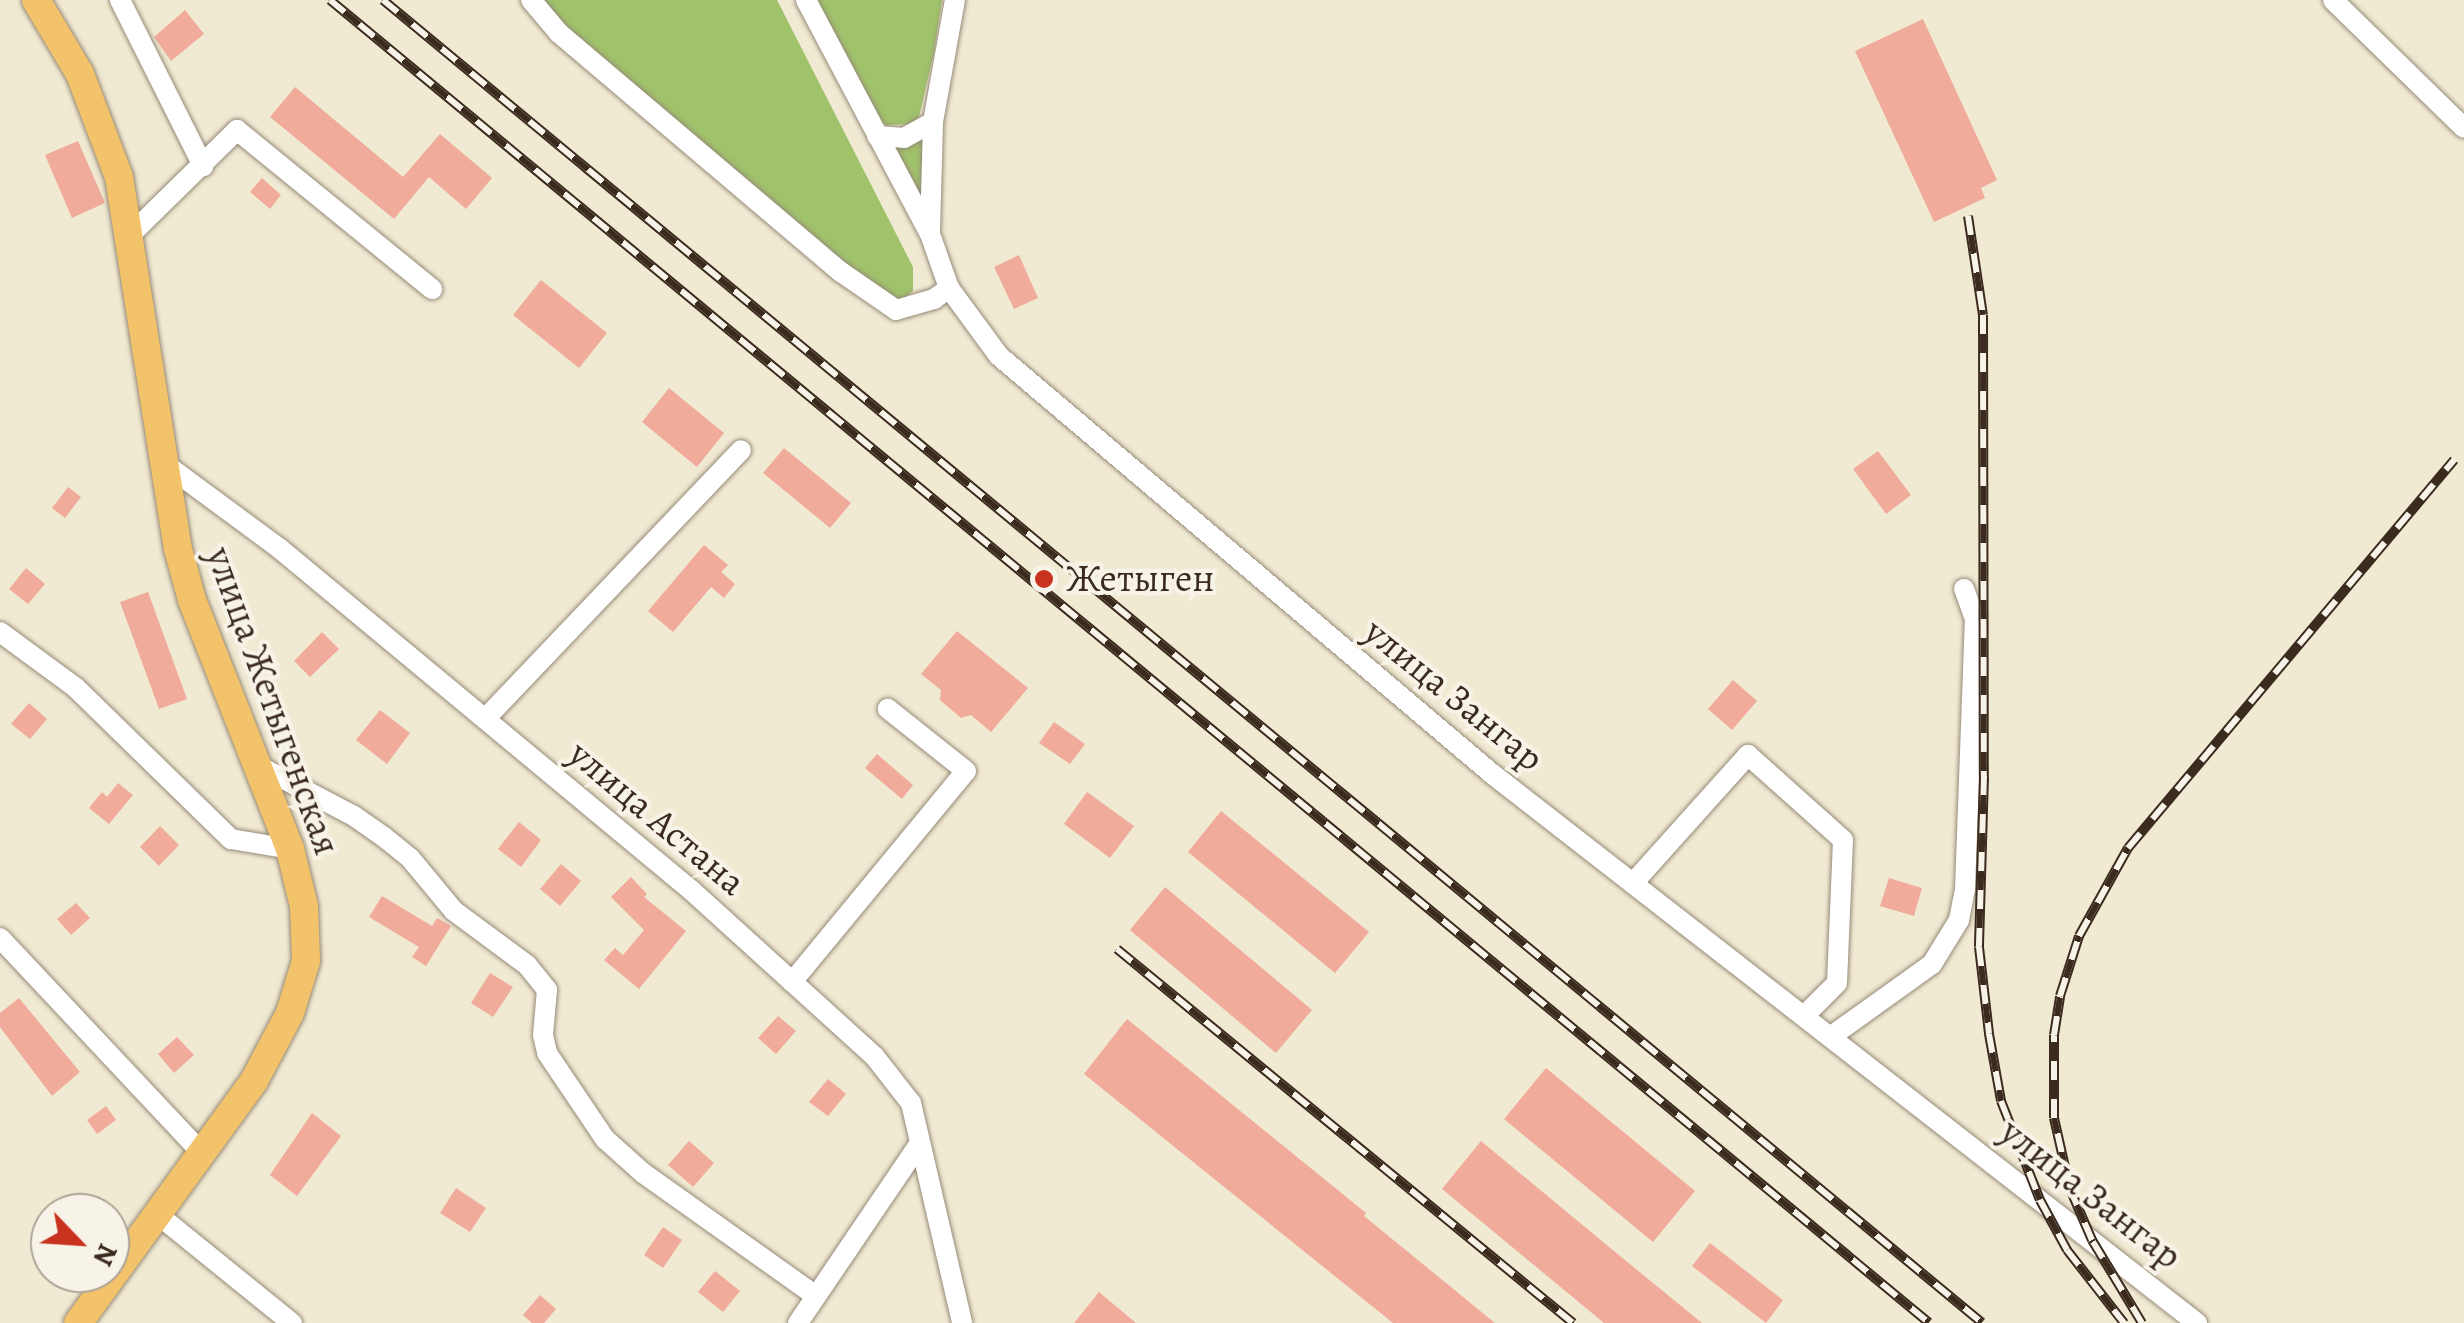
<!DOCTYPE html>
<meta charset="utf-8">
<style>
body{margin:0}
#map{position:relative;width:2464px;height:1323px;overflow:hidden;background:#f1ead3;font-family:Alegreya,serif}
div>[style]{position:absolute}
.green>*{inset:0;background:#a0c26b}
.building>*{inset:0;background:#f0ab9b}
.roads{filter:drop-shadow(0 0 2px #968a78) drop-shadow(0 0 2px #968a78)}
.minor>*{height:20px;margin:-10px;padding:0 10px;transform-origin:10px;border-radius:10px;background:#fff}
.major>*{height:28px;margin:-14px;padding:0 14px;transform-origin:14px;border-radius:14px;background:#f2c36a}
.rail>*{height:10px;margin-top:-5px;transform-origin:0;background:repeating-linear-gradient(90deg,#f7f3e8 0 19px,#3b2a1e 0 38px);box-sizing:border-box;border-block:2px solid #3b2a1e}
.dots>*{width:28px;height:28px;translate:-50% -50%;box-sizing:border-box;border:5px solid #f7f3e8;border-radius:50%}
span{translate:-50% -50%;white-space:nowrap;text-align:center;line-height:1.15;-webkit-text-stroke:8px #f7f3e8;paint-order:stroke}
.poi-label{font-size:38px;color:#3b2a1e}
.left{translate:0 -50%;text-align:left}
.street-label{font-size:38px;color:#3b2a1e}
.north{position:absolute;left:30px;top:1193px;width:100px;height:100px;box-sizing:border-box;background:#f7f3e8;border:2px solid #aca397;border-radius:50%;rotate:115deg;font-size:28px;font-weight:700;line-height:40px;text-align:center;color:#3b2a1e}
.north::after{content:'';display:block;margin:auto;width:35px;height:45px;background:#c8321e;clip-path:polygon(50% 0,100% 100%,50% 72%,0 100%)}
</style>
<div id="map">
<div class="green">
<div style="clip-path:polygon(539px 0,777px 0,913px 267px,913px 291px,902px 300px,892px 300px,848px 268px,566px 30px)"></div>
<div style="clip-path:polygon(816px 0,942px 0,934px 52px,919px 117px,913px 124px,887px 125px,875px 118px)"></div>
<div style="clip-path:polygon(926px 134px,923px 203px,885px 141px)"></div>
</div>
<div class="building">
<div style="clip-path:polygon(185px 10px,204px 34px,171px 61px,154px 37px)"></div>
<div style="clip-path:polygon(1923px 19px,1997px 180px,1981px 188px,1985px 198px,1934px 222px,1855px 51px)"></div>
<div style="clip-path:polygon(295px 87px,403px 177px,440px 134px,492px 178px,466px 209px,429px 177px,394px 219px,270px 117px)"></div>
<div style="clip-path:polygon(78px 141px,105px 203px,72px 218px,45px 155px)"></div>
<div style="clip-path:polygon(262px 178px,281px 195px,270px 209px,250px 192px)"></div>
<div style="clip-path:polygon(1019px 255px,1038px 298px,1014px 309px,994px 267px)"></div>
<div style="clip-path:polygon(541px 280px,607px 333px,579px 368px,513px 315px)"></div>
<div style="clip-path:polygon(669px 388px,724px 433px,697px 467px,642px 422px)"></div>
<div style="clip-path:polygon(784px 448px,851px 503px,830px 528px,763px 473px)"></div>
<div style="clip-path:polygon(1878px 451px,1911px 495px,1886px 514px,1853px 469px)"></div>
<div style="clip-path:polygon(68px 487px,81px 497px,65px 518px,52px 508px)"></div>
<div style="clip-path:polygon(704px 545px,728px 565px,721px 572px,735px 584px,724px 598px,711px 587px,673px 632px,648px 611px)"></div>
<div style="clip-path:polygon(26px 568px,45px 584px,28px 604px,9px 589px)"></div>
<div style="clip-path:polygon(148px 592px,187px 699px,159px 709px,120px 602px)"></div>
<div style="clip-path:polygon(957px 631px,1028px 688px,991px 732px,971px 715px,961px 718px,940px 700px,941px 690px,921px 674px)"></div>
<div style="clip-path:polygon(322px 632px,339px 649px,310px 677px,294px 661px)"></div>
<div style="clip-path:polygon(1733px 680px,1757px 701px,1732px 730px,1708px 709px)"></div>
<div style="clip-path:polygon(29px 703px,47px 719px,30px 739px,11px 724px)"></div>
<div style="clip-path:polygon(380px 710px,410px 733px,387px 764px,356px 740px)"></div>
<div style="clip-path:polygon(1054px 722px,1085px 744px,1070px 764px,1039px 743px)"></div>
<div style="clip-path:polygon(877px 754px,913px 785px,902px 799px,865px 768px)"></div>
<div style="clip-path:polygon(118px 783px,133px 795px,109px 824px,89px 808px,102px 792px,107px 797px)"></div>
<div style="clip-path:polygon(1087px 792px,1134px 826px,1110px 858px,1064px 824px)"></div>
<div style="clip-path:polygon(1221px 811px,1369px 932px,1335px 973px,1188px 852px)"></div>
<div style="clip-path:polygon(519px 822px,541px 840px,521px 867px,498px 849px)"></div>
<div style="clip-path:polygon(160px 826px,179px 845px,159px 866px,140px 847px)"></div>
<div style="clip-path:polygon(561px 864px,581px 881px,560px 906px,540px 889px)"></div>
<div style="clip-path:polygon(631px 877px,647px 894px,644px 897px,686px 931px,639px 989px,604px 960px,615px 948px,623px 955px,644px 930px,611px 897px)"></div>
<div style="clip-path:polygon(1889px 878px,1922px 888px,1914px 916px,1880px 906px)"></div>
<div style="clip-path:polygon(1165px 887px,1312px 1010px,1276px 1053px,1130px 930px)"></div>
<div style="clip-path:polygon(382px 896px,432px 926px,437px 918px,451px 926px,426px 966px,412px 957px,419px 947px,369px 917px)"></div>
<div style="clip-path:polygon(76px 903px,90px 918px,71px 935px,57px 919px)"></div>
<div style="clip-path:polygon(490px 973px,513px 987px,493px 1017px,471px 1003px)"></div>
<div style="clip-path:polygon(19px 998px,80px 1072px,52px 1096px,0 1027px,0 1013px)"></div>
<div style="clip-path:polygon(778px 1016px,796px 1031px,776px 1054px,758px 1038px)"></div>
<div style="clip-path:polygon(1127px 1019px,1366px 1213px,1364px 1216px,1495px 1323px,1393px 1323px,1084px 1074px)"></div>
<div style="clip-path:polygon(177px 1037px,194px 1055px,174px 1073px,158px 1054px)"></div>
<div style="clip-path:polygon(1546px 1068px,1695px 1191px,1653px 1242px,1504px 1119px)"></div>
<div style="clip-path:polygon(828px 1079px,846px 1094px,828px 1116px,809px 1102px)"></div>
<div style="clip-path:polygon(106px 1106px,116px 1120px,97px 1134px,87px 1120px)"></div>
<div style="clip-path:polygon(312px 1113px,341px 1136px,297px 1196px,270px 1175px)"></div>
<div style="clip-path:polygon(689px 1141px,714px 1163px,693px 1187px,668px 1165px)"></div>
<div style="clip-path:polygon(1481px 1141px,1620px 1256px,1702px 1323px,1604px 1323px,1442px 1189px)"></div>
<div style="clip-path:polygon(456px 1188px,486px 1208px,470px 1232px,440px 1213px)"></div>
<div style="clip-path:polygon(663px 1227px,682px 1240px,663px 1268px,644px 1255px)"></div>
<div style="clip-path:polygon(1710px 1243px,1783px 1300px,1766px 1323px,1692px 1266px)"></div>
<div style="clip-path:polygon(715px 1271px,740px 1291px,723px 1312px,698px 1292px)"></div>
<div style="clip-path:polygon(1099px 1292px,1136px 1323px,1074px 1323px)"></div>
<div style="clip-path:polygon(540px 1295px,556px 1309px,544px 1323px,532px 1323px,523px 1315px)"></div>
</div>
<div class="roads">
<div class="minor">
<div style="left:120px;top:0;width:186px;rotate:63.4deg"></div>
<div style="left:531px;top:0;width:43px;rotate:49.7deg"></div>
<div style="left:559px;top:33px;width:370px;rotate:40.3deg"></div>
<div style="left:841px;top:272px;width:67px;rotate:34.6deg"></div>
<div style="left:896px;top:310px;width:40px;rotate:-16deg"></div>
<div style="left:934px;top:299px;width:19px;rotate:-36deg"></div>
<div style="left:806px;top:0;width:265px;rotate:62.1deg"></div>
<div style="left:930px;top:234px;width:57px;rotate:70.6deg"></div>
<div style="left:949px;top:288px;width:84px;rotate:53.7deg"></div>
<div style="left:999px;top:356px;width:645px;rotate:40.28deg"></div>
<div style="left:1491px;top:773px;width:895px;rotate:37.92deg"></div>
<div style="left:2333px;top:0;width:183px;rotate:44.3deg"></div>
<div style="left:877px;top:136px;width:27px;rotate:4deg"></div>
<div style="left:904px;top:138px;width:33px;rotate:-29deg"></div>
<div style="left:930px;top:231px;width:109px;rotate:-88.4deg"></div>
<div style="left:933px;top:122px;width:124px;rotate:-79.8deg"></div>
<div style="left:128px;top:237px;width:153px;rotate:-44.5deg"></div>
<div style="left:237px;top:130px;width:252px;rotate:39.2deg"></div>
<div style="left:165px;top:464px;width:142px;rotate:36.4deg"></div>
<div style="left:279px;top:548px;width:535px;rotate:39.7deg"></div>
<div style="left:691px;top:890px;width:248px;rotate:42.2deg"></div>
<div style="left:875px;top:1057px;width:58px;rotate:52deg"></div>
<div style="left:911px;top:1103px;width:226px;rotate:76.9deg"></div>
<div style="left:0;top:632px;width:93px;rotate:36.3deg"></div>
<div style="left:75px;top:687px;width:218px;rotate:44.3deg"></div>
<div style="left:231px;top:839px;width:60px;rotate:9.6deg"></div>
<div style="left:485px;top:719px;width:371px;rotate:-46.4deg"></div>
<div style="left:259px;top:766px;width:107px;rotate:27.8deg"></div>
<div style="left:354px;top:816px;width:37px;rotate:35deg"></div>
<div style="left:384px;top:837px;width:33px;rotate:39deg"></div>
<div style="left:410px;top:858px;width:69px;rotate:50.3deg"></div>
<div style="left:454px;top:911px;width:91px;rotate:36.5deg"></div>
<div style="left:527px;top:965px;width:32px;rotate:51deg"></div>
<div style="left:547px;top:990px;width:45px;rotate:95.1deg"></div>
<div style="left:543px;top:1035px;width:18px;rotate:77deg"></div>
<div style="left:547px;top:1053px;width:104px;rotate:56deg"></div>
<div style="left:605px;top:1139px;width:51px;rotate:41.8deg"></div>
<div style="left:643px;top:1173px;width:212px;rotate:35.4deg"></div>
<div style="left:1634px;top:882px;width:171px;rotate:-48.1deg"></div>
<div style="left:1748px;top:755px;width:127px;rotate:41.8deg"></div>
<div style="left:1843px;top:840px;width:143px;rotate:92.4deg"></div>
<div style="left:1837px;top:983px;width:44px;rotate:135deg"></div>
<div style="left:0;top:938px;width:294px;rotate:46.8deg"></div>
<div style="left:792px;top:982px;width:273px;rotate:-50.5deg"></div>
<div style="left:966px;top:771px;width:100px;rotate:-141.5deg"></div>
<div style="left:1833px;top:1035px;width:122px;rotate:-35.6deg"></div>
<div style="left:1932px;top:964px;width:52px;rotate:-58.5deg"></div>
<div style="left:1959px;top:920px;width:32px;rotate:-79deg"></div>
<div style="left:1965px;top:889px;width:270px;rotate:-87.9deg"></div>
<div style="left:1975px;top:619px;width:32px;rotate:-110deg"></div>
<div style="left:156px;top:1213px;width:175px;rotate:39deg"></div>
<div style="left:798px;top:1323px;width:217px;rotate:-55.9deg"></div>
</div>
<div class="major">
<div style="left:36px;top:0;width:86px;rotate:59.3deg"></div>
<div style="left:80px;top:74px;width:110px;rotate:69.3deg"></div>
<div style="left:119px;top:177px;width:377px;rotate:81deg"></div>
<div style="left:178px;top:549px;width:53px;rotate:74.6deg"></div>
<div style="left:192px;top:600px;width:268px;rotate:68.5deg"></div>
<div style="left:290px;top:849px;width:59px;rotate:76.2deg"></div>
<div style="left:304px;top:906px;width:55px;rotate:87.9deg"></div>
<div style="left:306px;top:961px;width:54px;rotate:107.1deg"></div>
<div style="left:290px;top:1013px;width:77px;rotate:117.9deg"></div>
<div style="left:254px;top:1081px;width:299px;rotate:126deg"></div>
</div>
</div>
<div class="rail">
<div style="left:330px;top:0;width:2075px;rotate:39.6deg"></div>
<div style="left:383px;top:0;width:2075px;rotate:39.6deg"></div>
<div style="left:1968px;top:216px;width:100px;rotate:81.4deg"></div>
<div style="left:1983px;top:315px;width:461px;rotate:89.9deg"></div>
<div style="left:1984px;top:776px;width:171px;rotate:91.7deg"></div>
<div style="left:1979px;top:947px;width:88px;rotate:83.4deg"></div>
<div style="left:1989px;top:1034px;width:68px;rotate:79.8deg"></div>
<div style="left:2001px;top:1101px;width:106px;rotate:68.5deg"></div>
<div style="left:2040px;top:1200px;width:57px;rotate:61.6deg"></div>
<div style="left:2067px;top:1250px;width:93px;rotate:52deg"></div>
<div style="left:1117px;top:949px;width:590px;rotate:39.36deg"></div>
<div style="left:2142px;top:1323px;width:97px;rotate:-121.1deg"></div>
<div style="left:2092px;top:1240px;width:56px;rotate:-113.3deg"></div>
<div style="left:2070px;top:1189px;width:73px;rotate:-102.7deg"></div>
<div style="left:2054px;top:1118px;width:83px;rotate:-90deg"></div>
<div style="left:2054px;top:1035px;width:39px;rotate:-81deg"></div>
<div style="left:2060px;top:996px;width:63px;rotate:-72.4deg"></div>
<div style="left:2079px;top:936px;width:101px;rotate:-60.9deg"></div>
<div style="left:2128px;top:848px;width:507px;rotate:-49.96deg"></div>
</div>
<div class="dots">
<div style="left:1044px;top:579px;background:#c8321e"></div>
</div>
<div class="poi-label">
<span class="left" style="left:1066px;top:579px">Жетыген</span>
</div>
<div class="street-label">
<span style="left:1454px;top:695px;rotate:39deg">улица Зангар</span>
<span style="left:273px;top:701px;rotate:70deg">улица Жетыгенская</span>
<span style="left:657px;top:818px;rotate:40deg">улица Астана</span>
<span style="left:2091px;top:1194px;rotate:38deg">улица Зангар</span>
</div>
<div class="north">N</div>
</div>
